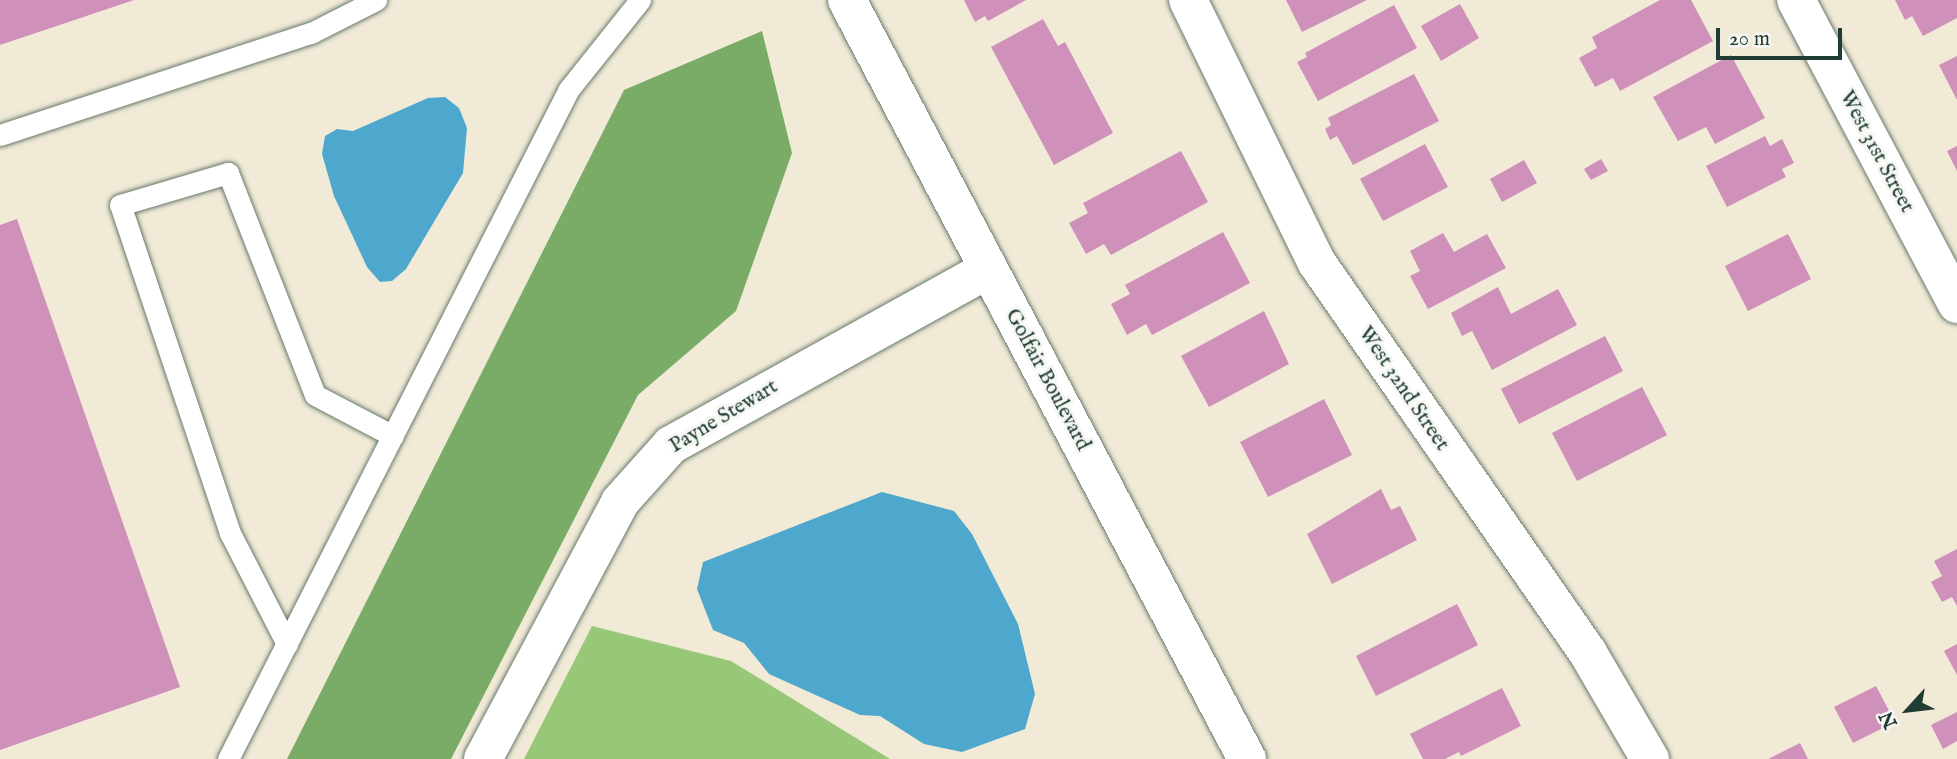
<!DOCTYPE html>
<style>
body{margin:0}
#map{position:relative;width:1957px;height:759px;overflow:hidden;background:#f0ead6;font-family:"IM FELL English",serif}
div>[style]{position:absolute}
.green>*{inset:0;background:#98c877}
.forest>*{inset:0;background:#7aac68}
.water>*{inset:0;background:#4ea7cc}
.building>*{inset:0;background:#cf90ba}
.roads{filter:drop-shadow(0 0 2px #687a6d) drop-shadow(0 0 2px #687a6d)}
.service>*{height:21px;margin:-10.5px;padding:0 10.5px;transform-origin:10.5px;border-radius:10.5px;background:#fff}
.minor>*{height:38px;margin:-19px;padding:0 19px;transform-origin:19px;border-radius:19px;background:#fff}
.secondary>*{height:38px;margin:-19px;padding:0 19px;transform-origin:19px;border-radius:19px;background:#fff}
span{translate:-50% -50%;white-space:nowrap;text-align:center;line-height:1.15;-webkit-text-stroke:6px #f6f6f2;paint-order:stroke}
.street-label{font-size:21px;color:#1f3d34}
.north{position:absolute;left:1873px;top:675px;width:70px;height:70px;-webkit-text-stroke:5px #f6f6f2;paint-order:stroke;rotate:243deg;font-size:19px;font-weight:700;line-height:28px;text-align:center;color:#1f3d34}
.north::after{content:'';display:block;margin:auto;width:24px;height:32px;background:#1f3d34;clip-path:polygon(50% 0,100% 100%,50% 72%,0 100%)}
.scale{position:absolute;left:1716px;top:28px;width:126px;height:32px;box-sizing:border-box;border:4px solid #1f3d34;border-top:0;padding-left:9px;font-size:21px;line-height:24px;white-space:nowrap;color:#1f3d34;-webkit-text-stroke:5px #f6f6f2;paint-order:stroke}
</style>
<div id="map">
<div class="green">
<div style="clip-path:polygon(592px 626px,731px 661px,890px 759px,524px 759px)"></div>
</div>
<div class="forest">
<div style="clip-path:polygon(762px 31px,792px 153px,736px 311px,638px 395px,451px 759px,287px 759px,624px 90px)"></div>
</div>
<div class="water">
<div style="clip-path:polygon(445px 97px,459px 108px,467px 128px,463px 173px,406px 269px,392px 281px,380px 282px,367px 267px,334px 196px,322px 154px,325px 136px,337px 129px,353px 131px,428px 98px)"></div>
<div style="clip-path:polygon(882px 492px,954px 511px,972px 534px,1018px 624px,1035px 694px,1025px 729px,962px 752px,924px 744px,880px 716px,860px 715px,769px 674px,744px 643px,713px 630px,697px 589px,703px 562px)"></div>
</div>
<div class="building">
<div style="clip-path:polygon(0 0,134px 0,0 45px)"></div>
<div style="clip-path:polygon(964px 0,1026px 0,988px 21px,985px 16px,975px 22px)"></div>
<div style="clip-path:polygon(1286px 0,1367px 0,1302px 32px)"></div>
<div style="clip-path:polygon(1660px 0,1691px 0,1713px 41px,1620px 91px,1613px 78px,1595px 87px,1579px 58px,1597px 48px,1592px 37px)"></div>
<div style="clip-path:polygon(1895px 0,1957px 0,1957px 18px,1923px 36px,1912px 16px,1905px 20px)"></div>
<div style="clip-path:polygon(1460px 4px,1479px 38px,1441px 61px,1421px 26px)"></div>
<div style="clip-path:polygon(1394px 5px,1417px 48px,1318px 101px,1297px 62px,1307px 57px,1305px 53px)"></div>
<div style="clip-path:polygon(1043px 19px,1058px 46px,1065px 42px,1113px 133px,1054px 165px,991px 47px)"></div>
<div style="clip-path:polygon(1731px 55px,1765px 118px,1715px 144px,1706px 127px,1678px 141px,1653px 97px)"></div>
<div style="clip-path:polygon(1957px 56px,1957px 100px,1939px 65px)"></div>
<div style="clip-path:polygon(1414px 74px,1439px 121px,1353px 165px,1337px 136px,1330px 140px,1325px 129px,1331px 125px,1328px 118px)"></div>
<div style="clip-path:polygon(1765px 136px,1770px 146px,1782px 139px,1794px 163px,1782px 169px,1786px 177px,1727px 207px,1706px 166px)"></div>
<div style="clip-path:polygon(1425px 144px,1448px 187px,1383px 221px,1360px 179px)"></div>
<div style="clip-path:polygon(1957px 146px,1957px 171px,1947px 151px)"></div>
<div style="clip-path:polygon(1181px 151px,1208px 202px,1111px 255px,1104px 244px,1086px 254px,1069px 223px,1088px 213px,1083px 203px)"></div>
<div style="clip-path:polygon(1601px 159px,1608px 171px,1591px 180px,1584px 169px)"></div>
<div style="clip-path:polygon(1524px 160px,1537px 183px,1502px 202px,1490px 179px)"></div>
<div style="clip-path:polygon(17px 219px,180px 687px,0 750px,0 225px)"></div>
<div style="clip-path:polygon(1223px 232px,1250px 283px,1152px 335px,1146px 324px,1127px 335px,1111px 304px,1130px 294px,1125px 285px)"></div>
<div style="clip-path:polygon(1443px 233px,1454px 252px,1487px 234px,1506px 268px,1428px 309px,1410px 276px,1420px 271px,1410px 251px)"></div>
<div style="clip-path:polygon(1788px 234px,1811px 279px,1748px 311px,1725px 266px)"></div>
<div style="clip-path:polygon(1498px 287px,1511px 314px,1558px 289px,1577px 325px,1492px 370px,1472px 331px,1462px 336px,1451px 313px)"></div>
<div style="clip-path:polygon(1264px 311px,1289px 364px,1209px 407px,1181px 356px)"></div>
<div style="clip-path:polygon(1605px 336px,1623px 371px,1519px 424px,1501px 389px)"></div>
<div style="clip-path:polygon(1642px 387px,1667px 435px,1577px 481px,1552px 433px)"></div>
<div style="clip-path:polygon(1324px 399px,1352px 455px,1268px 497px,1240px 442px)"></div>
<div style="clip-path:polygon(1381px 489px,1391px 510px,1400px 506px,1417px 540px,1332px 584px,1307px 534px)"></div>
<div style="clip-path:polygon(1957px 549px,1957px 606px,1952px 597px,1942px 602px,1931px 582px,1942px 576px,1934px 561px)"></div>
<div style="clip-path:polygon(1457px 604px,1478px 645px,1376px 696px,1356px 656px)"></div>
<div style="clip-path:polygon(1957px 644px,1957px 675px,1944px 651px)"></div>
<div style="clip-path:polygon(1876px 686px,1895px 722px,1853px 743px,1834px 707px)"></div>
<div style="clip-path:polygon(1502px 688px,1521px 726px,1461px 756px,1459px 752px,1445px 759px,1423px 759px,1410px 734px)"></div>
<div style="clip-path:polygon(1957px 712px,1957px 741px,1943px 749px,1931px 725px)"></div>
<div style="clip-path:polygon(1800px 743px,1808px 759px,1768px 759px)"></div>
</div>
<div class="roads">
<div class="service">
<div style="left:0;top:135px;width:327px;rotate:-18.2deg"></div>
<div style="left:311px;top:33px;width:73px;rotate:-26.9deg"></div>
<div style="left:287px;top:644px;width:125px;rotate:-117.2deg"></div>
<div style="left:230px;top:533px;width:346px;rotate:-108.5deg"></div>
<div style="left:120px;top:205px;width:113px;rotate:-16.5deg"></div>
<div style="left:228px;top:173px;width:238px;rotate:68.6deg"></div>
<div style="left:315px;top:395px;width:88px;rotate:27.7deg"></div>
<div style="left:228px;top:759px;width:752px;rotate:-63.03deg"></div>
<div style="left:569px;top:89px;width:114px;rotate:-51.4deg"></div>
</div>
<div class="minor">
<div style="left:1188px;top:0;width:293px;rotate:63.9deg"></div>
<div style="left:1317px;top:263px;width:475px;rotate:55.2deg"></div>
<div style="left:1588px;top:653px;width:123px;rotate:59.7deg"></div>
<div style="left:1796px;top:0;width:344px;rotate:62.1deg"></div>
<div style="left:483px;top:759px;width:291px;rotate:-61.9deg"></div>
<div style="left:620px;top:502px;width:76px;rotate:-48.2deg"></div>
<div style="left:671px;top:445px;width:361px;rotate:-29deg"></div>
</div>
<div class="secondary">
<div style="left:847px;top:0;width:858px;rotate:62.21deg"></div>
</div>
</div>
<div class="street-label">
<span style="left:1876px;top:152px;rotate:62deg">West 31st Street</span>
<span style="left:1047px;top:380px;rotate:62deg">Golfair Boulevard</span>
<span style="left:1403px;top:389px;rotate:56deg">West 32nd Street</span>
<span style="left:724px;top:417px;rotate:-31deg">Payne Stewart</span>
</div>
<div class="north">N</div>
<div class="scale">20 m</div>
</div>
